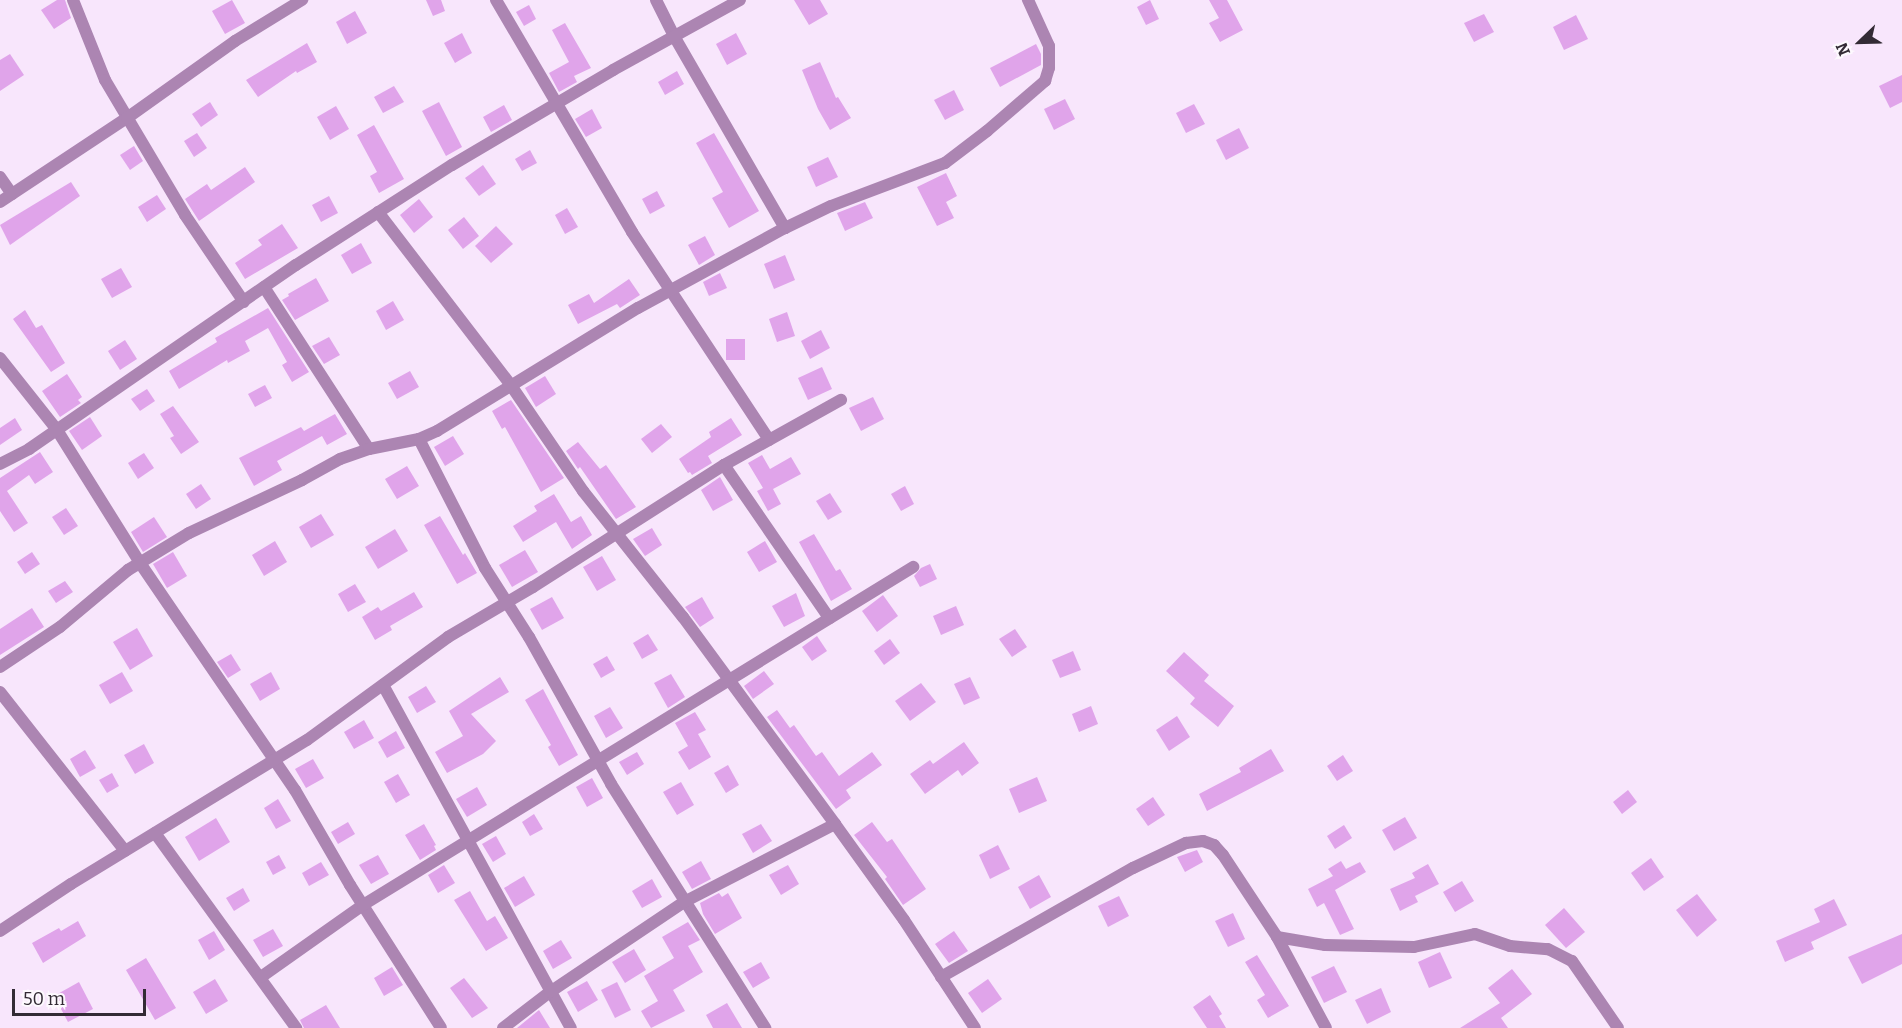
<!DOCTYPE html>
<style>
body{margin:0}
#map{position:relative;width:1902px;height:1028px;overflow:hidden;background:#f8e6fc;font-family:Bitter,serif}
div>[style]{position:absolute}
.building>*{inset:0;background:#e0a4ea}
.street>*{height:12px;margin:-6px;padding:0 6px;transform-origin:6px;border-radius:6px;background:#ac85b2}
span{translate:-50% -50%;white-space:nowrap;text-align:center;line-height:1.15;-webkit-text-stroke:4.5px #fdf9fe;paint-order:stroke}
.north{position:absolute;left:1830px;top:12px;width:60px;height:60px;-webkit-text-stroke:4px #fdf9fe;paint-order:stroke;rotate:247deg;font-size:16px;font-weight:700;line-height:24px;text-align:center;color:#332b35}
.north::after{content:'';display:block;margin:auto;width:21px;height:27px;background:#332b35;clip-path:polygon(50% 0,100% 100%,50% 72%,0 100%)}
.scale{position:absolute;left:12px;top:989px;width:134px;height:27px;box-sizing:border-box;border:3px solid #332b35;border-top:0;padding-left:8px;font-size:18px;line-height:21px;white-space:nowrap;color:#332b35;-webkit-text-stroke:4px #fdf9fe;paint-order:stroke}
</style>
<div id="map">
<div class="building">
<div style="clip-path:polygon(57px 0,65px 0,71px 18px,54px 29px,41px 10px)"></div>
<div style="clip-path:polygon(232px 0,245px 23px,225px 34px,212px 11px)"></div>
<div style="clip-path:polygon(426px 0,441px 0,445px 11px,433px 16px)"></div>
<div style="clip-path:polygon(794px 0,820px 0,828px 14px,809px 25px)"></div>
<div style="clip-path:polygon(1150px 0,1159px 19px,1146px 25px,1137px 7px)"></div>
<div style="clip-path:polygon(1209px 0,1227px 0,1243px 30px,1220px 42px,1209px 23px,1219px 18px)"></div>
<div style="clip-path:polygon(529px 5px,536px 19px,524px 26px,516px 12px)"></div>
<div style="clip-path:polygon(355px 11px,367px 33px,347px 44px,336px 22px)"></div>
<div style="clip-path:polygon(1484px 14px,1494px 32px,1474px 42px,1464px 23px)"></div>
<div style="clip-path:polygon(1576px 15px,1588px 39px,1564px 50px,1553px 27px)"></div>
<div style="clip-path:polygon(565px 23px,591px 68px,574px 76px,577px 82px,559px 92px,549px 73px,569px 62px,552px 30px)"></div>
<div style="clip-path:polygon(462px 33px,472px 53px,455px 63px,444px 43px)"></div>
<div style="clip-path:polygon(736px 33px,747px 54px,727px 65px,716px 44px)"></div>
<div style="clip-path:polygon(307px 43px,317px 62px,297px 73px,296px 71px,258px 97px,246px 80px)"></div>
<div style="clip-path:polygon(1036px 44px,1041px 54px,1041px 65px,1000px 87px,990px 68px)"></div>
<div style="clip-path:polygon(10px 54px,24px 75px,0 91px,0 60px)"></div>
<div style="clip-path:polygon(820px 62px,836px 98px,838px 97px,851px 118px,830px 130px,818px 109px,802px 70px)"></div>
<div style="clip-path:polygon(677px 71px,684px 84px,665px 95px,658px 82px)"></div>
<div style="clip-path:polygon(1902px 75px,1902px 102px,1890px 108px,1879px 86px)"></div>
<div style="clip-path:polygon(394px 86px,404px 102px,383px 113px,374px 97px)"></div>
<div style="clip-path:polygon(954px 90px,964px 110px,945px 120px,934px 100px)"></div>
<div style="clip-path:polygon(1065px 99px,1075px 119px,1054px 130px,1044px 109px)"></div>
<div style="clip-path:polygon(210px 102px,218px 115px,201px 127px,192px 114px)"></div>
<div style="clip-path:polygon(439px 102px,462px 147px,446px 156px,422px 111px)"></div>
<div style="clip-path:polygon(1194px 104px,1205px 124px,1186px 133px,1176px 113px)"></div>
<div style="clip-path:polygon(504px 105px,512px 120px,491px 132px,483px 117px)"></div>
<div style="clip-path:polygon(336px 106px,349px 129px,330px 140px,317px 117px)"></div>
<div style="clip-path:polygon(592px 109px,602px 128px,586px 137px,575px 119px)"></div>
<div style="clip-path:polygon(374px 125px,404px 179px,379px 193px,370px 176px,377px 172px,357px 135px)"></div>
<div style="clip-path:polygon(1239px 128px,1249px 148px,1226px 160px,1216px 140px)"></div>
<div style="clip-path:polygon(197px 133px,207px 148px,194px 157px,184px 141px)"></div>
<div style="clip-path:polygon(714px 133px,759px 211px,729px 228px,712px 198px,723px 192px,696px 143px)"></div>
<div style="clip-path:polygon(134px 146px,143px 161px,130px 170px,120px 155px)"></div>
<div style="clip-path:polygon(530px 150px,537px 163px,522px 171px,515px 159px)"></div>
<div style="clip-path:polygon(828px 157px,838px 177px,816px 187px,807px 167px)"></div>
<div style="clip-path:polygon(483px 165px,496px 184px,479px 196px,465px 178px)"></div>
<div style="clip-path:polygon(245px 167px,255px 182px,199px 221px,185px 199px,207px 184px,211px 190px)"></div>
<div style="clip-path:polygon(946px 173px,957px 196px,946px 202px,954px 218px,937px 226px,917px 187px)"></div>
<div style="clip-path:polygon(71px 182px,80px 196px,10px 245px,0 225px)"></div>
<div style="clip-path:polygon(657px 191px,665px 206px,650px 214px,642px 199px)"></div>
<div style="clip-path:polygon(157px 195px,166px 209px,147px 222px,138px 207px)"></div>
<div style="clip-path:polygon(329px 196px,338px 213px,321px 222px,312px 205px)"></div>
<div style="clip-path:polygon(419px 199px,433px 217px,414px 233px,400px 215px)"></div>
<div style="clip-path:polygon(865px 202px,873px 218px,845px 231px,837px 213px)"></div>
<div style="clip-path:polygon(567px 208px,578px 227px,565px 234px,555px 215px)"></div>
<div style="clip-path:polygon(464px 217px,479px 236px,463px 249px,448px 230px)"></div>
<div style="clip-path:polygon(282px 224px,298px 248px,245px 279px,235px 263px,262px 245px,258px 240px)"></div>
<div style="clip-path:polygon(496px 226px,513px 244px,491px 263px,475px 246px)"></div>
<div style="clip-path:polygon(705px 236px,715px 255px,699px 265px,688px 245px)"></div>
<div style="clip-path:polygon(361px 243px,372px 263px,352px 274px,341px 255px)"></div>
<div style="clip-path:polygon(785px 255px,795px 280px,774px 289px,764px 264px)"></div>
<div style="clip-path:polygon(121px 268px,132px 287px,112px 298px,101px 279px)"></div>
<div style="clip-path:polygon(720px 273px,727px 288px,709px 296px,703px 282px)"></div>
<div style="clip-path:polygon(316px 278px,329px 301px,295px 320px,282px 300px,289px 296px,288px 294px)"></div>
<div style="clip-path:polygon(629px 279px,640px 295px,620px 308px,617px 304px,578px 324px,568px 305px,589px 294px,594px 303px)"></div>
<div style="clip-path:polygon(393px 301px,404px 320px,386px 330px,376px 311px)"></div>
<div style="clip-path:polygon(268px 308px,309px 372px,292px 382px,282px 365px,287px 362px,268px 328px,245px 341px,250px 351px,228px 363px,227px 360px,179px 389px,169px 371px,217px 342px,215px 338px)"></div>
<div style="clip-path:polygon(25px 310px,36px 328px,42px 325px,65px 363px,51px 372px,13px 319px)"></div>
<div style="clip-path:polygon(787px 312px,795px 336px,777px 342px,769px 319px)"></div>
<div style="clip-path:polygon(821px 330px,830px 348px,810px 359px,801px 341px)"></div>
<div style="clip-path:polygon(329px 337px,340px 355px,324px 364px,312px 346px)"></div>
<div style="clip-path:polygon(726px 339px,745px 339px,745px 360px,726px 360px)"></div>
<div style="clip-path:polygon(125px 340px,137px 359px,120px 370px,108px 351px)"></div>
<div style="clip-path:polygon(822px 367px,832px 389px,808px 400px,798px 378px)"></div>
<div style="clip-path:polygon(410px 371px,419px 387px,397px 399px,388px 383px)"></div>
<div style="clip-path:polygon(67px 374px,82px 397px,78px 400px,81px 403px,60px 417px,42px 391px)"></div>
<div style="clip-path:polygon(545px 376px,556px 394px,536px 407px,525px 388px)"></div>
<div style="clip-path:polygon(265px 385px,272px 398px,255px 407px,248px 394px)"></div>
<div style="clip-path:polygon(147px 389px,155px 401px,140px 411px,131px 399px)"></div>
<div style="clip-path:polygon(873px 397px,884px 419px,861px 431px,849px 408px)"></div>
<div style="clip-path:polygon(511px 400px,564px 478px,541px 492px,505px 427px,502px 429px,492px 411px)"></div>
<div style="clip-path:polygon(173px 406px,199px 442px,181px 454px,170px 438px,174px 436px,160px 414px)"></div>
<div style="clip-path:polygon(335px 414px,347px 434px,327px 445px,322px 436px,277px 461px,282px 470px,254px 486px,239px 458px,301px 427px,304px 431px)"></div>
<div style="clip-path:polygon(90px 417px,102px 436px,82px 450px,69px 431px)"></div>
<div style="clip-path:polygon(15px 418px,22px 430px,0 445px,0 428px)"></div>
<div style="clip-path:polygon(731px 418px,742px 435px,708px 456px,712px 463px,692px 475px,690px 472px,688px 473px,679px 459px,711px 437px,709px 432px)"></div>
<div style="clip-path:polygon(661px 424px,672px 437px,652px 453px,641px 439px)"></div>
<div style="clip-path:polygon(453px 436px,464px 454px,445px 466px,434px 447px)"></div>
<div style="clip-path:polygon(578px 442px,600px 469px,606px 465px,636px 507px,616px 519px,580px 467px,578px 469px,566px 451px)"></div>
<div style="clip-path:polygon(40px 452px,53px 472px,35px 484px,29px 475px,7px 491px,28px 523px,14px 532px,0 511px,0 478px)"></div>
<div style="clip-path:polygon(144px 453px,154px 468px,138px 479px,128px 463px)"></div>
<div style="clip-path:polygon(762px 455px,770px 469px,791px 457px,801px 474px,773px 489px,781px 504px,768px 511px,757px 491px,763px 488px,748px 463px)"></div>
<div style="clip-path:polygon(407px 466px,419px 486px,397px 499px,385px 479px)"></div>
<div style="clip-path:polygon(720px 477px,733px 500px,713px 511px,701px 490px)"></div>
<div style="clip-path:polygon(201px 484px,211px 499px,196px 509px,186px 494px)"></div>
<div style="clip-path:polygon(905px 486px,914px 504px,901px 511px,891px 494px)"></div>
<div style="clip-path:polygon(830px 493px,842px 512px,828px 520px,816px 501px)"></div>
<div style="clip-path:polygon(554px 494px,571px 522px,581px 516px,592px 535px,572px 549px,556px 522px,523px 542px,513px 526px,537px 511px,534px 506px)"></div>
<div style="clip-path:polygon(66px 508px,78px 526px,64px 535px,52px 517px)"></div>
<div style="clip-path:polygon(321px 514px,334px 535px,311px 548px,299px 527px)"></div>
<div style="clip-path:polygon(440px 516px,463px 555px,465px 553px,477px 573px,457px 584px,424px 525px)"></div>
<div style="clip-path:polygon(154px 517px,167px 537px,143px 552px,131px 532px)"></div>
<div style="clip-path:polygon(652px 528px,662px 545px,645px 556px,633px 539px)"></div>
<div style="clip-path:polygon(395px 529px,408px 551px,378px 569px,365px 547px)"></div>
<div style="clip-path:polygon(814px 534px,836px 571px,840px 569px,852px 589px,831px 601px,799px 542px)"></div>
<div style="clip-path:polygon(275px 541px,287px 562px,264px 576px,252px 555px)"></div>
<div style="clip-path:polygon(765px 541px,777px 562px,759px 572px,747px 552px)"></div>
<div style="clip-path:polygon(525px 550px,538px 572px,512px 587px,499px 565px)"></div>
<div style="clip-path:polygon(32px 552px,40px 564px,25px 574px,17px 562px)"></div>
<div style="clip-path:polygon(173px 552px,187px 576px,167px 588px,153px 564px)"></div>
<div style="clip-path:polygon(602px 556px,616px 580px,597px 591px,583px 567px)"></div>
<div style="clip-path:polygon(930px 564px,937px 579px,920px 587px,914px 576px,921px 568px)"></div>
<div style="clip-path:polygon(65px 581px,73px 592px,56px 603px,48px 591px)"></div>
<div style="clip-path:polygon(355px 584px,366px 602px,348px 612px,338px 594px)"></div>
<div style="clip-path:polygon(414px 592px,423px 607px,390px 626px,392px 630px,375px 640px,362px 617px,378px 607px,381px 611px)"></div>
<div style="clip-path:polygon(796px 593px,805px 616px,784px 627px,772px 606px)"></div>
<div style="clip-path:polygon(883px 595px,898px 616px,877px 632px,862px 611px)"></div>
<div style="clip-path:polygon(552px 597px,564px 618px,542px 630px,530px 609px)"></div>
<div style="clip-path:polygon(702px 597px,714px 618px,700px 627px,685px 607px)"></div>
<div style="clip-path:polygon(956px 606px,964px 625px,941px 635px,933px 616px)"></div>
<div style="clip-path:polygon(32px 608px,44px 627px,0 655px,0 629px)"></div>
<div style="clip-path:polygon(137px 628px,153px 656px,130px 670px,113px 642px)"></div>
<div style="clip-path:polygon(1015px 629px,1027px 647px,1012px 657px,999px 639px)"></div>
<div style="clip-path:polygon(648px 634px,658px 650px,642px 659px,633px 643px)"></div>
<div style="clip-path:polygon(817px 636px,827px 651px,812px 661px,802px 647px)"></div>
<div style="clip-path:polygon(890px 639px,900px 653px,884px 665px,874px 651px)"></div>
<div style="clip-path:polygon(1073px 651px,1081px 670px,1060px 678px,1052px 660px)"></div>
<div style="clip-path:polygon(1184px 652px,1209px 675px,1204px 681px,1234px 706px,1218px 727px,1190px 704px,1195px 698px,1166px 671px)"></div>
<div style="clip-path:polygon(231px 654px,241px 670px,228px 678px,217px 662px)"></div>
<div style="clip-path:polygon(607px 656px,615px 670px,601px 678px,593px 664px)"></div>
<div style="clip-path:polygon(764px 671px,774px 684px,753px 699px,744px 686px)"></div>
<div style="clip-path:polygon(122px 672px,133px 691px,110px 704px,99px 685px)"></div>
<div style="clip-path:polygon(271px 672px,280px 689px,260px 701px,250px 684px)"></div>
<div style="clip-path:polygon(671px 674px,685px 697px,668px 708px,654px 683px)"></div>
<div style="clip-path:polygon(500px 677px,509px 692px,471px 714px,496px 741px,483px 754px,447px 773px,435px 752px,463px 736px,449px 711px)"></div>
<div style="clip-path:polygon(970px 677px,980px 698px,964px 705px,954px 684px)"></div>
<div style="clip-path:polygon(921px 683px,936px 702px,910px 721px,895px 701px)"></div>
<div style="clip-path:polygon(426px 686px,436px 702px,417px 713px,408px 697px)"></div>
<div style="clip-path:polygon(543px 689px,578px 755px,559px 766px,548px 747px,551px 745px,525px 700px)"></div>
<div style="clip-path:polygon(1091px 706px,1098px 724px,1079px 732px,1072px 714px)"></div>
<div style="clip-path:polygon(610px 707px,623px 728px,606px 738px,594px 716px)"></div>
<div style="clip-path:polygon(777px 710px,790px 728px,794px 725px,816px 756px,822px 752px,839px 776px,872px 752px,882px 765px,846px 790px,851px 798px,836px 809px,767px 717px)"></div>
<div style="clip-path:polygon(695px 712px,706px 730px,698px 734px,711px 757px,689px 770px,678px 752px,688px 746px,675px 723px)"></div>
<div style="clip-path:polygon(1177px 716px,1190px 737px,1169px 751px,1156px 730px)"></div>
<div style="clip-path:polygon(364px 720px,374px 738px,354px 749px,344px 732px)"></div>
<div style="clip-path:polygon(396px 731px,405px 748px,387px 758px,378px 742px)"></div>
<div style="clip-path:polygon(964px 742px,979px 763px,962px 776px,958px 770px,925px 794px,910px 774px,930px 760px,933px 764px)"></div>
<div style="clip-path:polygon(144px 744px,154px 763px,135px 774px,124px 755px)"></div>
<div style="clip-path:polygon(1271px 749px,1284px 771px,1207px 811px,1199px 794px,1241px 772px,1239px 768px)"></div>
<div style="clip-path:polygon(85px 750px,96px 768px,80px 777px,70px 759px)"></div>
<div style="clip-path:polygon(637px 752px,644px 764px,627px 775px,619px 762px)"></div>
<div style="clip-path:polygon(1343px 755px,1353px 771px,1337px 781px,1327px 766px)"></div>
<div style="clip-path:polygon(313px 759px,324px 778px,306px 788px,295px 769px)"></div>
<div style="clip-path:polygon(728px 765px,739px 785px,726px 793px,714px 773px)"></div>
<div style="clip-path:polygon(112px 773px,119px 786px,107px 793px,99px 780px)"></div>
<div style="clip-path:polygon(398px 774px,410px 795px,396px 803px,384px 782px)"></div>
<div style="clip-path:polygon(1037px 777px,1047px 801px,1019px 813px,1009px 789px)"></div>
<div style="clip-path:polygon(592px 778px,603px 798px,587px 807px,576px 787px)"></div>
<div style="clip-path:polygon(681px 782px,694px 805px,677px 815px,663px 792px)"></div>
<div style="clip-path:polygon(477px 787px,487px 805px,467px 817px,456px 799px)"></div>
<div style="clip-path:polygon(1628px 790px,1637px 802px,1622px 814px,1613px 802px)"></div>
<div style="clip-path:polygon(1153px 797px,1165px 815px,1148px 826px,1136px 809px)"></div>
<div style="clip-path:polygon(278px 799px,291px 821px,276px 829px,264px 808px)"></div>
<div style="clip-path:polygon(534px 814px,543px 829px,530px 836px,522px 822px)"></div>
<div style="clip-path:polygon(1405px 817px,1417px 838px,1394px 851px,1382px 830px)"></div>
<div style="clip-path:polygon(216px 818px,230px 842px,199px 861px,185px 837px)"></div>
<div style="clip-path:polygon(348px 822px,355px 834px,338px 844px,331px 832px)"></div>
<div style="clip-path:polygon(872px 822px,887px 842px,892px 839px,926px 889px,903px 905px,885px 879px,887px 877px,854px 835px)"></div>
<div style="clip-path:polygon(424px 824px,436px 845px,434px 846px,436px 850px,420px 860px,405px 835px)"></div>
<div style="clip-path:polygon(761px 824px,772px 841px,753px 853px,742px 834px)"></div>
<div style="clip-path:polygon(1344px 825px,1352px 838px,1335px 849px,1327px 836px)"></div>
<div style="clip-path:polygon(496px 836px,506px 854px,493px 862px,482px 844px)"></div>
<div style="clip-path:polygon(998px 845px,1010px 869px,990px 879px,979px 855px)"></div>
<div style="clip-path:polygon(1197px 850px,1203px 862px,1185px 872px,1177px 857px)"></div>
<div style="clip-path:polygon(279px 855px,286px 868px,273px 875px,266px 862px)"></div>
<div style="clip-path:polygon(378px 855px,389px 874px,371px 884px,359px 865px)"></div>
<div style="clip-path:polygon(1651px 858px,1664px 877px,1644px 891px,1631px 873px)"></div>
<div style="clip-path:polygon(701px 861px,711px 879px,692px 889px,682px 872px)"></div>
<div style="clip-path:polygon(1341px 861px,1346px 869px,1360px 862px,1366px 872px,1335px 890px,1354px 929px,1340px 935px,1324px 903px,1317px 907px,1308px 889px,1333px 876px,1328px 869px)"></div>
<div style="clip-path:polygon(321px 862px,329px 875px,309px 886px,302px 873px)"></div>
<div style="clip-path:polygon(1428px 864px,1439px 884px,1415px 896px,1418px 902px,1400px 911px,1390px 889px,1415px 878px,1412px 873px)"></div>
<div style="clip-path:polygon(444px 865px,455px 883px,438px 893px,428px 875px)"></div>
<div style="clip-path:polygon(788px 865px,799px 884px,781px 895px,769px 875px)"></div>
<div style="clip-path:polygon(1039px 875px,1051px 897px,1030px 909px,1018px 887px)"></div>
<div style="clip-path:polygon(524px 876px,535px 895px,515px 907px,504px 888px)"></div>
<div style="clip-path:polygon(652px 879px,662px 897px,642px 908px,632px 891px)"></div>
<div style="clip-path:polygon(1462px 881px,1474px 901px,1455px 912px,1443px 892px)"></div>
<div style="clip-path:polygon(243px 888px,250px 901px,234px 911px,226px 898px)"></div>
<div style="clip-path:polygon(470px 891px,487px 921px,495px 916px,508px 938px,486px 951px,454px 900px)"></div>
<div style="clip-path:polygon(719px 893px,722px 897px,728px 893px,742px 918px,715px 934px,703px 914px,700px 903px)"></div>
<div style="clip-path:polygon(1697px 894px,1717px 920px,1697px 937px,1676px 910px)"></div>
<div style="clip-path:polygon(1119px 896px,1129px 916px,1108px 927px,1098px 906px)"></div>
<div style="clip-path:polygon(1834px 899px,1847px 925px,1811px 942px,1814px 949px,1785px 962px,1776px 941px,1820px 922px,1814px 909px)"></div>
<div style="clip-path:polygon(1564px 908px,1585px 932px,1566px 948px,1545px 925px)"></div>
<div style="clip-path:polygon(1233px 913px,1245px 939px,1228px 947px,1215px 921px)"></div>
<div style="clip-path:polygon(78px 921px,86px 936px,43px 963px,32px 943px,59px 928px,61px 931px)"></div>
<div style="clip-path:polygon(688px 922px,700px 940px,688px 946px,703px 972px,673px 990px,685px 1011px,651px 1028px,641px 1011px,658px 1001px,644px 976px,674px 958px,662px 937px)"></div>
<div style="clip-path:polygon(273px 929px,283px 946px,263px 957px,253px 940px)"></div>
<div style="clip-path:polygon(214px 931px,225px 950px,209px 960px,198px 940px)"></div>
<div style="clip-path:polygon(954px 931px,968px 951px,949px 963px,935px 944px)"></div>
<div style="clip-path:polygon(1902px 934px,1902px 964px,1862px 984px,1848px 957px)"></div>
<div style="clip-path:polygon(561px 940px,572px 958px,553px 969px,543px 951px)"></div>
<div style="clip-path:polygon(634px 949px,646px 970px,625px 983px,612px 962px)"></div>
<div style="clip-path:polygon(1440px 952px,1452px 978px,1429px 988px,1418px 962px)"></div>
<div style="clip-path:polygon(1257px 955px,1289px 1006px,1268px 1018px,1257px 1000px,1265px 995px,1245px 962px)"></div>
<div style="clip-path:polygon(146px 958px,176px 1008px,155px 1020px,126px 970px)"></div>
<div style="clip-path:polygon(761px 962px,770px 978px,753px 988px,743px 972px)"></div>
<div style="clip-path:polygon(1334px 966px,1347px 992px,1324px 1003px,1311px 977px)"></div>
<div style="clip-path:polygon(392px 967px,403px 985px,384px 996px,374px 978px)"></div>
<div style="clip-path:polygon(1512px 969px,1532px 994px,1501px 1018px,1508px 1028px,1460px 1028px,1500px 1003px,1488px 988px)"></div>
<div style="clip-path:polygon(464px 978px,488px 1008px,472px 1018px,450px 988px)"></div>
<div style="clip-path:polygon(215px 979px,228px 1001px,206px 1014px,193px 992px)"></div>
<div style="clip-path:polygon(988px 979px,1002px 999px,982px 1013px,968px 993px)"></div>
<div style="clip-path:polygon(587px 981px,598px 1000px,578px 1012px,567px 992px)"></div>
<div style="clip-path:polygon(79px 982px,93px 1009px,68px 1022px,54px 996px)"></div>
<div style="clip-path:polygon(617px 982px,631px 1010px,615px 1018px,601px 990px)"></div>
<div style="clip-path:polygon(1381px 988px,1391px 1012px,1367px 1024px,1355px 1000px)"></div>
<div style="clip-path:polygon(1210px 995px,1222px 1014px,1219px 1016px,1226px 1028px,1207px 1028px,1193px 1007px)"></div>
<div style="clip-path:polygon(727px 1003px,742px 1028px,713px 1028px,706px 1015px)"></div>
<div style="clip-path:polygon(326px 1005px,340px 1028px,304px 1028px,300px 1020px)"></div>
<div style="clip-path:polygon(539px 1010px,550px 1028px,517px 1028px)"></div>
</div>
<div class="street">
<div style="left:73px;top:0;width:86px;rotate:68.2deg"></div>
<div style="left:105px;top:80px;width:157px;rotate:59.3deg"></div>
<div style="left:185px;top:215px;width:105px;rotate:55.9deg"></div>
<div style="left:496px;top:0;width:269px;rotate:59.6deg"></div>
<div style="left:632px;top:232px;width:249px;rotate:56.6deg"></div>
<div style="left:656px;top:0;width:40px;rotate:63.4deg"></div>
<div style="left:674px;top:36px;width:222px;rotate:60deg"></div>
<div style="left:0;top:177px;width:21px;rotate:55deg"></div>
<div style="left:0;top:202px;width:152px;rotate:-33.5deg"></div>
<div style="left:127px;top:118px;width:133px;rotate:-35.5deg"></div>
<div style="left:235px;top:41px;width:79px;rotate:-31.5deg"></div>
<div style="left:378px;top:212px;width:217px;rotate:52.5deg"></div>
<div style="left:510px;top:384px;width:130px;rotate:55.7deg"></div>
<div style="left:583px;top:491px;width:161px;rotate:51.6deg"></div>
<div style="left:683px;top:617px;width:257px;rotate:53.7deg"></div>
<div style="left:835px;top:824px;width:118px;rotate:54.3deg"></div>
<div style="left:904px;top:920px;width:129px;rotate:56.7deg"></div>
<div style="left:264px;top:287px;width:193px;rotate:57.1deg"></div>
<div style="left:0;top:358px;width:92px;rotate:51.6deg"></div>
<div style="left:57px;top:430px;width:157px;rotate:58deg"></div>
<div style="left:140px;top:563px;width:275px;rotate:55.7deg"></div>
<div style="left:295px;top:790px;width:110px;rotate:59.9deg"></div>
<div style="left:350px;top:885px;width:169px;rotate:57.5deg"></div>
<div style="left:419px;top:439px;width:145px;rotate:62.9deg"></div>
<div style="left:485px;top:568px;width:82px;rotate:57.5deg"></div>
<div style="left:529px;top:637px;width:168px;rotate:60.8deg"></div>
<div style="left:611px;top:784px;width:289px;rotate:57.7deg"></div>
<div style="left:0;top:464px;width:33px;rotate:-27deg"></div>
<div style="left:29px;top:449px;width:324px;rotate:-34.6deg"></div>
<div style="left:296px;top:265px;width:185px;rotate:-32.7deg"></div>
<div style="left:452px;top:165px;width:187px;rotate:-30.5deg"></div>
<div style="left:613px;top:70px;width:145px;rotate:-28.9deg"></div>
<div style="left:724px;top:465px;width:186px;rotate:55.5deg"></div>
<div style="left:0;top:667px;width:72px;rotate:-33.7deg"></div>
<div style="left:60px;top:627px;width:89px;rotate:-40deg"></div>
<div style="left:128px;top:570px;width:71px;rotate:-31.2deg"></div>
<div style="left:189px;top:533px;width:125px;rotate:-25.1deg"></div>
<div style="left:302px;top:480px;width:43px;rotate:-28.9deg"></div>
<div style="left:340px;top:459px;width:31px;rotate:-19deg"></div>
<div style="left:369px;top:449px;width:51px;rotate:-11.3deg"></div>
<div style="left:419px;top:439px;width:20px;rotate:-24deg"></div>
<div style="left:437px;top:431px;width:236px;rotate:-31.5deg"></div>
<div style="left:638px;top:308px;width:167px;rotate:-28.6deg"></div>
<div style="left:785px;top:228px;width:51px;rotate:-25.6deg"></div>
<div style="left:831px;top:206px;width:122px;rotate:-20.7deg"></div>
<div style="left:945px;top:163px;width:53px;rotate:-37.3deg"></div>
<div style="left:987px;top:131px;width:77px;rotate:-40.8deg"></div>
<div style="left:1045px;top:81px;width:14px;rotate:-73deg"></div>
<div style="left:1049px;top:68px;width:22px;rotate:-90deg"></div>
<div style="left:1049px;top:46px;width:51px;rotate:-114.5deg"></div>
<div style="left:383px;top:685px;width:391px;rotate:61.3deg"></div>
<div style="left:0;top:692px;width:202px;rotate:51.8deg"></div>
<div style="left:155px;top:833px;width:241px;rotate:54.1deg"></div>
<div style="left:0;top:931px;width:85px;rotate:-33.5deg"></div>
<div style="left:71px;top:884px;width:276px;rotate:-31.4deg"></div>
<div style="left:307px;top:740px;width:175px;rotate:-36.1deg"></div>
<div style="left:448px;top:637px;width:99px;rotate:-30.5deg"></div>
<div style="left:533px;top:587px;width:227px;rotate:-32.6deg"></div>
<div style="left:724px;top:465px;width:134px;rotate:-29.1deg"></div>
<div style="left:1277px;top:937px;width:49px;rotate:9.5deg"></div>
<div style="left:1325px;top:945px;width:89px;rotate:1.3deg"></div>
<div style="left:1414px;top:947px;width:62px;rotate:-12deg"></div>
<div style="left:1475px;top:934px;width:37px;rotate:19deg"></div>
<div style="left:1510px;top:946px;width:38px;rotate:5deg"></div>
<div style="left:1548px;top:949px;width:27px;rotate:27deg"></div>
<div style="left:1572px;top:961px;width:81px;rotate:55.5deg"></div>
<div style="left:261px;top:977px;width:125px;rotate:-35.2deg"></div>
<div style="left:363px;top:905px;width:646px;rotate:-31.57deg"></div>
<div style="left:941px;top:977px;width:221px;rotate:-29.6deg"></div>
<div style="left:1133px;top:868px;width:59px;rotate:-25.3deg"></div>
<div style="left:1186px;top:843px;width:17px;rotate:-7deg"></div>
<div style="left:1203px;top:841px;width:12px;rotate:20deg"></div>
<div style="left:1214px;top:845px;width:13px;rotate:48deg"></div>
<div style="left:1223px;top:855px;width:98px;rotate:56.6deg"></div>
<div style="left:1277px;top:937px;width:103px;rotate:61.7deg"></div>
<div style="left:503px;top:1028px;width:59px;rotate:-37.5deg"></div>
<div style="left:550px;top:992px;width:161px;rotate:-33.9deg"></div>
<div style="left:684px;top:902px;width:170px;rotate:-27.3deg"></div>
</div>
<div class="north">N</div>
<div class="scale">50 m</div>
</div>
